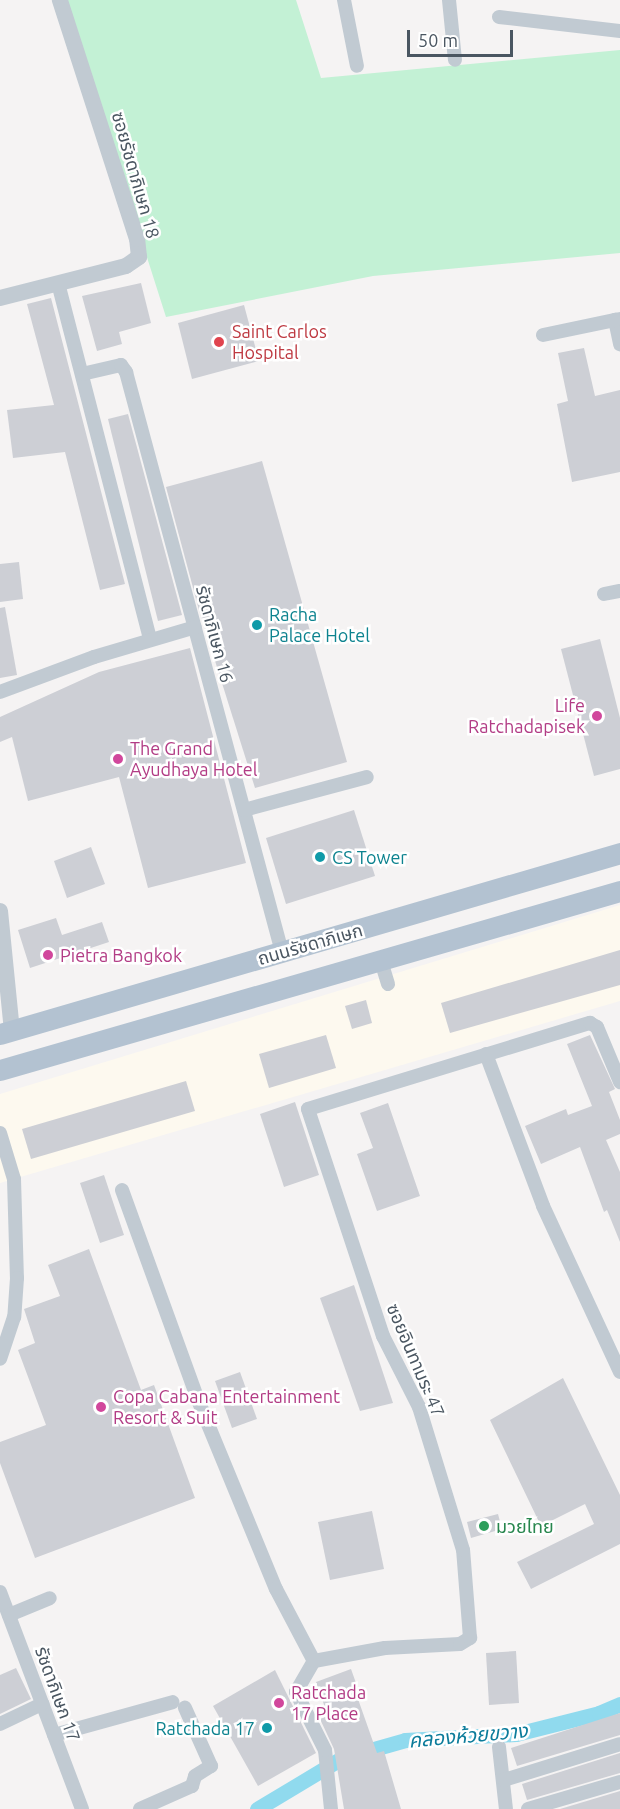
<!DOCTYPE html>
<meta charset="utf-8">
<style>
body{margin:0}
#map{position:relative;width:620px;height:1809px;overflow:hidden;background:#f5f3f3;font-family:Ubuntu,"Noto Sans Thai",sans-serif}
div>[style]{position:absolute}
.commercial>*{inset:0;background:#fdf9ef}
.green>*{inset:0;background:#c3f1d5}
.canal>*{height:15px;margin:-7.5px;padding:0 7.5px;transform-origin:7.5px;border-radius:7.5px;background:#90daee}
.building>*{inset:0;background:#cdcfd5}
.minor>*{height:14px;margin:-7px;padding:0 7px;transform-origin:7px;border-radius:7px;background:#c1cad2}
.tertiary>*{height:16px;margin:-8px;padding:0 8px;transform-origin:8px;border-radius:8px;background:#c1cad2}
.primary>*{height:21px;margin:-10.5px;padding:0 10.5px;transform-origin:10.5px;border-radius:10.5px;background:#b3c2d1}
.dots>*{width:16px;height:16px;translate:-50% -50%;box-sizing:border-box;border:3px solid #fff;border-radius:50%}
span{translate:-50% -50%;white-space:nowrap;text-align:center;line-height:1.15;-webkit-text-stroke:5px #fff;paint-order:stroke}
.street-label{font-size:18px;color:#4a5661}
.health-label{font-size:18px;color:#be3a42}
.left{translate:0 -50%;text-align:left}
.culture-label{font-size:18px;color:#0d838f}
.right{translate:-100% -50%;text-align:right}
.hotel-label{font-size:18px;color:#b23c85}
.leisure-label{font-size:18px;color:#27864d}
.water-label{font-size:20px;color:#0c7c9b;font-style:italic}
.scale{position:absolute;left:407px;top:30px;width:106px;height:27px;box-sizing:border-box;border:3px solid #4a5661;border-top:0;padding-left:8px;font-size:18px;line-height:21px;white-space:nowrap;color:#4a5661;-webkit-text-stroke:4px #fff;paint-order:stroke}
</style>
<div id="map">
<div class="commercial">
<div style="clip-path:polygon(620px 905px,620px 1001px,0 1183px,0 1094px)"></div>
</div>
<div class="green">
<div style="clip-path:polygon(65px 0,296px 0,321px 78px,620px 50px,620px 253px,373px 276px,166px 317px)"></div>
</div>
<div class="canal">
<div style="left:257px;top:1809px;width:99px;rotate:-31deg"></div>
<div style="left:342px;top:1758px;width:66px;rotate:-15.9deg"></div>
<div style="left:405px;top:1740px;width:111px;rotate:-3.1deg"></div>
<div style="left:516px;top:1734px;width:86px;rotate:-14.2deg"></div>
<div style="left:599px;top:1713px;width:23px;rotate:-23deg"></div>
</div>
<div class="building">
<div style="clip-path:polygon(141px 283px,151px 323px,119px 332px,122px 344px,97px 351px,82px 296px)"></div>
<div style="clip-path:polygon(51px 298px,125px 584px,100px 590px,65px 452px,13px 458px,7px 410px,54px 405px,27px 304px)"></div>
<div style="clip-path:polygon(244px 305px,259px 361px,192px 379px,178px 323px)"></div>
<div style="clip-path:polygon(584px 348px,595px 396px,620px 390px,620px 472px,572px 482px,557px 404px,568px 401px,558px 353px)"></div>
<div style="clip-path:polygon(128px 414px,182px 615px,158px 621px,108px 419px)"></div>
<div style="clip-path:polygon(262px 461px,347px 762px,255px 788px,199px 610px,166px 487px)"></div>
<div style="clip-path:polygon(19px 562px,23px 599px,0 602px,0 564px)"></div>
<div style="clip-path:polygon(5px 607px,17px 675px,0 678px,0 608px)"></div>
<div style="clip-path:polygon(600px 639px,620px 718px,620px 769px,594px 776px,561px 649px)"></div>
<div style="clip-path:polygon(190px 648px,246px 863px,148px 888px,119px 777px,28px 801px,12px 737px,0 742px,0 717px,99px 672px)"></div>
<div style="clip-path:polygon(354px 810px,375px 876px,286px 904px,266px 838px)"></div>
<div style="clip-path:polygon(91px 847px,105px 884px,67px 898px,54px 861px)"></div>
<div style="clip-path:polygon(56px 918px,62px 935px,102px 922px,109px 942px,30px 968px,18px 930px)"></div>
<div style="clip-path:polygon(620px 950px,620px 985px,450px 1033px,441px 1003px)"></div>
<div style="clip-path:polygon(366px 1000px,372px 1023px,352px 1029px,345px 1006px)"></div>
<div style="clip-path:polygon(326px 1035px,336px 1068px,269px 1088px,259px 1054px)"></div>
<div style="clip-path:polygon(590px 1035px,615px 1089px,609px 1092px,620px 1120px,620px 1134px,606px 1140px,620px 1172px,620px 1242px,607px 1210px,604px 1212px,580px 1147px,541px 1164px,525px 1126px,566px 1109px,568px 1115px,592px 1106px,567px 1044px)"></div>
<div style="clip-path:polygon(186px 1081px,195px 1111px,31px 1159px,22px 1129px)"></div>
<div style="clip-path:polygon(295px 1102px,319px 1175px,284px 1187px,260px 1114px)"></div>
<div style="clip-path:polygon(388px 1103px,420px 1196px,377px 1211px,357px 1154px,373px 1148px,360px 1113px)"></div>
<div style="clip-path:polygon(104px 1175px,124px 1235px,100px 1243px,80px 1183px)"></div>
<div style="clip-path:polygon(89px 1249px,141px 1390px,154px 1385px,195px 1498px,35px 1558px,0 1463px,0 1442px,46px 1425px,18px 1350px,35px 1343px,24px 1309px,60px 1296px,48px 1265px)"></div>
<div style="clip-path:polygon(354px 1285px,393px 1403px,360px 1411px,320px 1298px)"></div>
<div style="clip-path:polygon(240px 1372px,257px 1419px,232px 1428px,215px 1381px)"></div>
<div style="clip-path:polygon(563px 1378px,620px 1495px,620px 1544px,531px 1589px,517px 1562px,594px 1524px,585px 1504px,541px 1526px,490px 1420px)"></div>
<div style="clip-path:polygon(372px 1511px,384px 1569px,330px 1580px,318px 1522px)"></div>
<div style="clip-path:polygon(498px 1514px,502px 1529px,471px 1538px,467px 1522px)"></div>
<div style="clip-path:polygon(516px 1651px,519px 1703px,489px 1705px,486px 1653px)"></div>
<div style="clip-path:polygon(16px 1668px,31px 1699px,0 1714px,0 1675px)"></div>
<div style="clip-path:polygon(351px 1669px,361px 1697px,358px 1699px,377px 1753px,384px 1751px,401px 1809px,344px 1809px,334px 1749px,320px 1719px,328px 1716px,316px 1682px)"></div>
<div style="clip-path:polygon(275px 1670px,316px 1753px,258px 1786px,213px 1706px)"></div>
<div style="clip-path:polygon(620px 1713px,620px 1735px,517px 1766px,511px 1748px)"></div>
<div style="clip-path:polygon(620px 1753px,620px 1773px,527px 1800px,522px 1784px)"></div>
<div style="clip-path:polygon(620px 1791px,620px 1809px,560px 1809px)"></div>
</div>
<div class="minor">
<div style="left:344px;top:0;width:67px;rotate:78.9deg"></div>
<div style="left:449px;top:0;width:60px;rotate:84.3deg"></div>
<div style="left:499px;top:17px;width:122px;rotate:6.6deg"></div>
<div style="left:58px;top:283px;width:368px;rotate:75.5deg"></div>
<div style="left:620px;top:319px;width:5px;rotate:169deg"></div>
<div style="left:615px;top:320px;width:25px;rotate:78deg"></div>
<div style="left:543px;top:335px;width:74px;rotate:-11.8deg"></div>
<div style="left:82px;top:374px;width:40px;rotate:-13deg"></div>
<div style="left:121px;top:365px;width:9px;rotate:54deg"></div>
<div style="left:126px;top:372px;width:601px;rotate:74.95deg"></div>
<div style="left:604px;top:594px;width:16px;rotate:-11deg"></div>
<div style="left:0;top:692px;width:100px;rotate:-20.4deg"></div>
<div style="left:94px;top:657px;width:105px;rotate:-16.5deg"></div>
<div style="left:244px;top:810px;width:127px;rotate:-15deg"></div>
<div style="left:381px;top:961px;width:24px;rotate:73deg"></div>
<div style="left:486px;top:1054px;width:162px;rotate:69.4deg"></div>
<div style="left:543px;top:1206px;width:183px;rotate:65.1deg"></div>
<div style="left:0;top:1133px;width:48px;rotate:73.1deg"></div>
<div style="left:14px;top:1179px;width:99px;rotate:88.3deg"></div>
<div style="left:17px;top:1278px;width:39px;rotate:94deg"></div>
<div style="left:14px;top:1317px;width:44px;rotate:108.4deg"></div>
<div style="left:122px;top:1190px;width:223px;rotate:70.1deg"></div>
<div style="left:198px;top:1400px;width:204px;rotate:67.6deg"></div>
<div style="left:276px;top:1589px;width:81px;rotate:62.2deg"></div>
<div style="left:0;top:1592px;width:232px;rotate:69.3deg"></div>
<div style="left:9px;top:1615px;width:44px;rotate:-22.5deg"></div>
<div style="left:0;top:1724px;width:47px;rotate:-25.5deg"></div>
<div style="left:54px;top:1735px;width:123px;rotate:-15.5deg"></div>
<div style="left:499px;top:1747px;width:62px;rotate:83.6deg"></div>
<div style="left:504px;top:1780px;width:121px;rotate:-17.2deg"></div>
<div style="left:140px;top:1809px;width:57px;rotate:-23.9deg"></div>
<div style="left:192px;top:1786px;width:10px;rotate:-73deg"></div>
<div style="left:195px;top:1776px;width:19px;rotate:-32deg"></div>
<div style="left:211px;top:1766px;width:64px;rotate:-114.1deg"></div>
<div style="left:331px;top:1809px;width:59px;rotate:-95.8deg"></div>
<div style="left:325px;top:1750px;width:65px;rotate:-116.6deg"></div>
<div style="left:296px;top:1692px;width:36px;rotate:-60deg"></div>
<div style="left:314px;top:1661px;width:72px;rotate:-10.4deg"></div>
<div style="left:385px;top:1648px;width:75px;rotate:-3.1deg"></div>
<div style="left:460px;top:1644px;width:12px;rotate:-31deg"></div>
<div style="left:470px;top:1638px;width:88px;rotate:-94.5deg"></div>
<div style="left:463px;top:1550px;width:150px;rotate:-107.1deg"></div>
<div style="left:419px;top:1407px;width:80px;rotate:-116.9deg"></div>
<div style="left:383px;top:1336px;width:239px;rotate:-108.3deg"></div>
<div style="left:308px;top:1109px;width:295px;rotate:-17deg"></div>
<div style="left:590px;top:1023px;width:8px;rotate:30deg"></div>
<div style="left:597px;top:1027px;width:60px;rotate:67.3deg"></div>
<div style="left:528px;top:1809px;width:96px;rotate:-16.4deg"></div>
</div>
<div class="tertiary">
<div style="left:0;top:298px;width:130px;rotate:-14.3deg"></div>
<div style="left:126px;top:266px;width:16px;rotate:-35deg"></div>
<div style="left:139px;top:257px;width:18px;rotate:-96deg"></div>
<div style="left:137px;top:239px;width:251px;rotate:-107.9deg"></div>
<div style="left:0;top:911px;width:121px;rotate:84.3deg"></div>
</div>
<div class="primary">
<div style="left:0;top:1034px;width:646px;rotate:-16.27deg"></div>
<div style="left:0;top:1070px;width:645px;rotate:-16.1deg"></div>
</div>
<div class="dots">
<div style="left:219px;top:342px;background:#e0444e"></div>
<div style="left:257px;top:625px;background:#0f9aa8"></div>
<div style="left:597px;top:716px;background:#d1479c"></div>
<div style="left:118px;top:759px;background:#d1479c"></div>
<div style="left:320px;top:857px;background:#0f9aa8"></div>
<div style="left:48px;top:955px;background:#d1479c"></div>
<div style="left:101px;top:1407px;background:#d1479c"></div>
<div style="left:484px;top:1526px;background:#2e9e5b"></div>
<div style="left:279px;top:1703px;background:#d1479c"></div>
<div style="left:267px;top:1728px;background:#0f9aa8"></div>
</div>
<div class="street-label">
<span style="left:136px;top:175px;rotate:74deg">ซอยรัชดาภิเษก 18</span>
<span style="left:215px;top:634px;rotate:75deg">รัชดาภิเษก 16</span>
<span style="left:310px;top:944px;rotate:-16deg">ถนนรัชดาภิเษก</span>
<span style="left:416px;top:1360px;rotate:67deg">ซอยอินทามระ 47</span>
<span style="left:58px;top:1694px;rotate:70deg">รัชดาภิเษก 17</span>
</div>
<div class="health-label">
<span class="left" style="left:232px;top:342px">Saint Carlos<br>Hospital</span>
</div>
<div class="culture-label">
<span class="left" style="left:269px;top:625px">Racha<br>Palace Hotel</span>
<span class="left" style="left:332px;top:857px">CS Tower</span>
<span class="right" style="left:255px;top:1728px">Ratchada 17</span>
</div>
<div class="hotel-label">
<span class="right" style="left:585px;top:716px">Life<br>Ratchadapisek</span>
<span class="left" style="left:130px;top:759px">The Grand<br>Ayudhaya Hotel</span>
<span class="left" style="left:60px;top:955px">Pietra Bangkok</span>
<span class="left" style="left:113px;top:1407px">Copa Cabana Entertainment<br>Resort &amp; Suit</span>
<span class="left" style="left:291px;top:1703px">Ratchada<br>17 Place</span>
</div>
<div class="leisure-label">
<span class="left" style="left:496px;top:1526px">มวยไทย</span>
</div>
<div class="water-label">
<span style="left:468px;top:1735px;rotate:-5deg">คลองห้วยขวาง</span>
</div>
<div class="scale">50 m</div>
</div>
